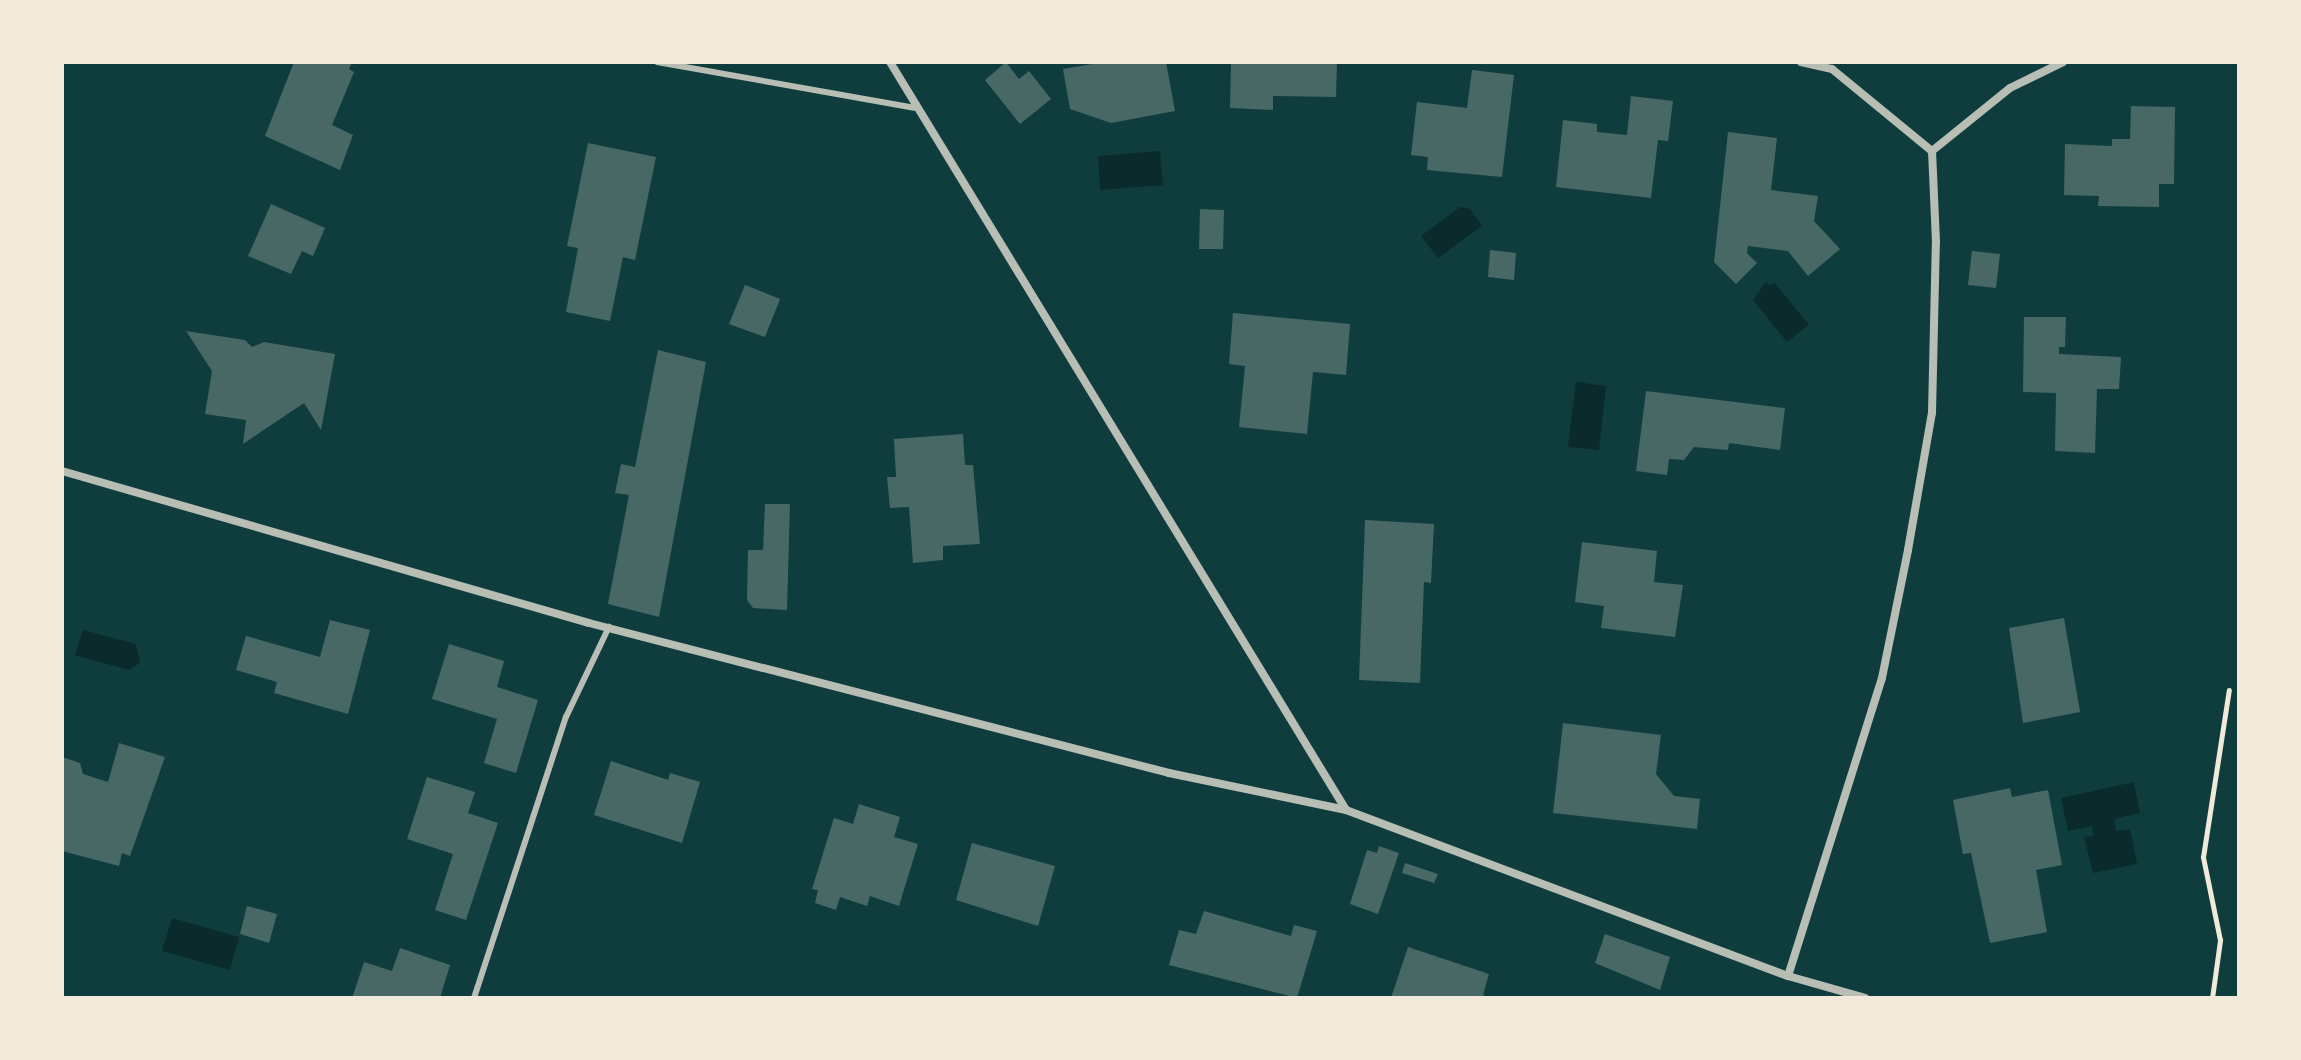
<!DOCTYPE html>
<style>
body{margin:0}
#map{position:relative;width:2301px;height:1060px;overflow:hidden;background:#0f3d3e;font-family:"Varela Round",sans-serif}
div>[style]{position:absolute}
.water>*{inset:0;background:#0a2a2b}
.building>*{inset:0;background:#486865}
.path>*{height:5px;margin:-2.5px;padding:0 2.5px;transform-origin:2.5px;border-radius:2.5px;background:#f1e9da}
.service>*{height:6px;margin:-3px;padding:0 3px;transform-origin:3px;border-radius:3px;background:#b8beb3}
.minor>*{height:8px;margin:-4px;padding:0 4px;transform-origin:4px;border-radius:4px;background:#b8beb3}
span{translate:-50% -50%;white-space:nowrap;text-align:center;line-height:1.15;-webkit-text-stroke:7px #f1e9da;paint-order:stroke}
.frame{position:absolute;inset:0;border:64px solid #f1e9da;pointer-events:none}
</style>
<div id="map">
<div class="water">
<div style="clip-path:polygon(1160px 151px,1163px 185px,1100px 190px,1098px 156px)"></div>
<div style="clip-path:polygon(1460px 207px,1470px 209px,1482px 226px,1438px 258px,1421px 236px)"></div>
<div style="clip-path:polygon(1766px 282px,1770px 286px,1775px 283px,1809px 325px,1787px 342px,1753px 300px)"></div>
<div style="clip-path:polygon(1576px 382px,1606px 386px,1599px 450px,1568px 447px)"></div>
<div style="clip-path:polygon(83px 630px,136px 644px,140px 663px,129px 670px,75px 655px)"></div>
<div style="clip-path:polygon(2134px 782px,2140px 813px,2114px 819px,2116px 831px,2130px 829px,2137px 864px,2093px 873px,2084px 837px,2093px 836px,2092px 826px,2068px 831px,2061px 798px)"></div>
<div style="clip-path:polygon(172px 918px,239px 937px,230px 970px,162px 951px)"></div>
</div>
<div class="building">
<div style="clip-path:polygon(294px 62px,352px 62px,349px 69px,354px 72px,332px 125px,353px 135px,340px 170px,265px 136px)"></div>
<div style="clip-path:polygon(1006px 62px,1019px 79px,1029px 71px,1051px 99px,1020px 124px,985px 80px)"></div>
<div style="clip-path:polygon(1104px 62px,1166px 62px,1175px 111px,1111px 123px,1070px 109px,1063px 69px)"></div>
<div style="clip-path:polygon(1231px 62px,1337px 62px,1336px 97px,1273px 96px,1273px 110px,1230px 108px)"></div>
<div style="clip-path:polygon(1472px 70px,1514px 75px,1502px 177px,1427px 170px,1428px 157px,1411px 155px,1417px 102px,1467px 108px)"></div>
<div style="clip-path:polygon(1631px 96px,1673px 101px,1668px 141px,1658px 140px,1651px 198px,1556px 187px,1563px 120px,1597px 124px,1597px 132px,1627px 135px)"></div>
<div style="clip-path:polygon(2131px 106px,2175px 107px,2174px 184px,2159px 184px,2159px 207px,2098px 206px,2099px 196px,2064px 195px,2065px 144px,2112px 146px,2112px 139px,2130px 139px)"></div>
<div style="clip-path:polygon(1728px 132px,1777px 138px,1771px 190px,1818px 196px,1814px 221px,1840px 249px,1808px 276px,1788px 251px,1748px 246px,1747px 253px,1757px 263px,1736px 284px,1714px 262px)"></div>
<div style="clip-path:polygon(588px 143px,656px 157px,635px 260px,623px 257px,610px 321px,566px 312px,578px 248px,567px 246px)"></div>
<div style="clip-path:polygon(271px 204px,325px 228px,313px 256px,302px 251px,291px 274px,248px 256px)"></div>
<div style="clip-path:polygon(1200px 209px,1224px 210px,1223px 249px,1199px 249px)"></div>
<div style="clip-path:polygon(1490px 250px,1516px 253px,1514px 280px,1488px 277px)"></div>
<div style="clip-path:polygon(1972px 251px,2000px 254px,1996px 288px,1968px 285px)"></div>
<div style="clip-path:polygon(745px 285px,780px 299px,765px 337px,729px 324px)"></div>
<div style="clip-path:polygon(1233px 313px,1350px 324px,1346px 375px,1313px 372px,1307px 434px,1239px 427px,1245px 366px,1229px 364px)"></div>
<div style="clip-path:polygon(2024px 317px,2066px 317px,2065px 347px,2059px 347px,2059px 354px,2121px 357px,2119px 389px,2097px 389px,2095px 453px,2055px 451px,2056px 393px,2023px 392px)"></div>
<div style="clip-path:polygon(186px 331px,245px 340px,252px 347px,264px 342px,335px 354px,321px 430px,304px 403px,243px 444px,246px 420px,205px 414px,212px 371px)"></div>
<div style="clip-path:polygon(658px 350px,706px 362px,659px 617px,608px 604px,629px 495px,615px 493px,621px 464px,635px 467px)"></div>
<div style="clip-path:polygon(1646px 391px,1785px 408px,1780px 450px,1729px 443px,1728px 450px,1694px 447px,1684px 460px,1669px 459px,1667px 475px,1636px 471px)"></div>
<div style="clip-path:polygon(963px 434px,965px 465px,973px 465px,980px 544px,943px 546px,943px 560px,913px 563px,909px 507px,890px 508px,887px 477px,896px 477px,894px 439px)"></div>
<div style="clip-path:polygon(765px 504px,790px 504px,787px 610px,753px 608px,747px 600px,748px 550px,763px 550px)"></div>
<div style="clip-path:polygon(1365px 520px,1434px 524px,1431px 583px,1424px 582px,1420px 683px,1359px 680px)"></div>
<div style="clip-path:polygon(1582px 542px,1657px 551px,1654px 582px,1683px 585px,1675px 637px,1601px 628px,1604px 606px,1575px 602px)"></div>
<div style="clip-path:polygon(2064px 618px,2080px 712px,2023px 723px,2009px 628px)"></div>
<div style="clip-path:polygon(330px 620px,370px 630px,348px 714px,274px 693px,277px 682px,236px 670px,246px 636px,320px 657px)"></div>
<div style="clip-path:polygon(449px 644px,504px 661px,497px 687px,538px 700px,516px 773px,484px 763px,497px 719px,432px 699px)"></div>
<div style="clip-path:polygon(1563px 723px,1661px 735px,1656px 774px,1674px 796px,1700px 799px,1697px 829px,1553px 813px)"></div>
<div style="clip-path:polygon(119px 743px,165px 757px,130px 856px,122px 853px,119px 866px,62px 851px,62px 757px,80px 763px,83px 774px,108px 782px)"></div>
<div style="clip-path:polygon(611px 761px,668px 780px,670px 773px,700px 782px,682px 843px,594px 815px)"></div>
<div style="clip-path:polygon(427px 777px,475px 792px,468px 813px,498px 823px,466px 920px,435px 910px,453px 854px,407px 839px)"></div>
<div style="clip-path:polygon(2010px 788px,2012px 797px,2048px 790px,2062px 865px,2036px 870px,2047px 932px,1990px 943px,1971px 853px,1963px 854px,1953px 800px)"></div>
<div style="clip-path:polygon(859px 804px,900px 817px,894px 837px,918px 844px,899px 906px,870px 896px,867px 906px,840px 897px,836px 910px,815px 903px,818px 890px,812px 889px,834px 818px,853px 824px)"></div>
<div style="clip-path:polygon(972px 843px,1055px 866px,1038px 926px,956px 900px)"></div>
<div style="clip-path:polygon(1379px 846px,1399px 853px,1378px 914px,1350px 904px,1367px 850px,1377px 853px)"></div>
<div style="clip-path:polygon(1405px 863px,1438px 874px,1434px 883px,1402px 873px)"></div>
<div style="clip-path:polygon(247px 906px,277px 914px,269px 943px,240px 934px)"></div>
<div style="clip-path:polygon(1204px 911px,1291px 936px,1294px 925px,1317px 931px,1297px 998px,1169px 965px,1179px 930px,1196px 934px)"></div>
<div style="clip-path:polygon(1605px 934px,1670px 957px,1660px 990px,1595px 963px)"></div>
<div style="clip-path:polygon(1408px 947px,1489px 974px,1483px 995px,1490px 998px,1391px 998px)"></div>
<div style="clip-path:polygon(400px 948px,450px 965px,440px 998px,352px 998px,364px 962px,392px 971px)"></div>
</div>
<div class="path">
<div style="left:2212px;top:998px;width:59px;rotate:-82.1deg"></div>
<div style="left:2220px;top:940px;width:85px;rotate:-101.6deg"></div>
<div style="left:2203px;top:857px;width:169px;rotate:-81.2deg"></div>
</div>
<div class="service">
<div style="left:657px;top:62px;width:261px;rotate:10.1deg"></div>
<div style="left:474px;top:998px;width:296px;rotate:-71.9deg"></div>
<div style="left:566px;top:717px;width:100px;rotate:-64.5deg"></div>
</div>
<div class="minor">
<div style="left:890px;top:62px;width:876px;rotate:58.63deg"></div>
<div style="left:1801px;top:62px;width:32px;rotate:13deg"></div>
<div style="left:1832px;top:69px;width:129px;rotate:39.4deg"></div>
<div style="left:62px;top:471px;width:548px;rotate:16.09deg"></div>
<div style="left:589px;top:623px;width:599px;rotate:14.5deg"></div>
<div style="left:1169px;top:773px;width:181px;rotate:11.8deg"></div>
<div style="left:1346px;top:810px;width:472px;rotate:20.6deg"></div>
<div style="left:1788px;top:976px;width:80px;rotate:15.9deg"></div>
<div style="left:1788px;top:976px;width:312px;rotate:-72.5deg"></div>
<div style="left:1882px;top:678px;width:131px;rotate:-78.5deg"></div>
<div style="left:1908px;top:550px;width:139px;rotate:-80.1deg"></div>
<div style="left:1932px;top:413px;width:171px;rotate:-88.7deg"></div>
<div style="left:1936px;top:242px;width:91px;rotate:-92.5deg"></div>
<div style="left:1932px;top:151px;width:100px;rotate:-38.9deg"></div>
<div style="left:2010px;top:88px;width:59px;rotate:-26.1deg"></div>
</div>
<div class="frame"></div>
</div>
